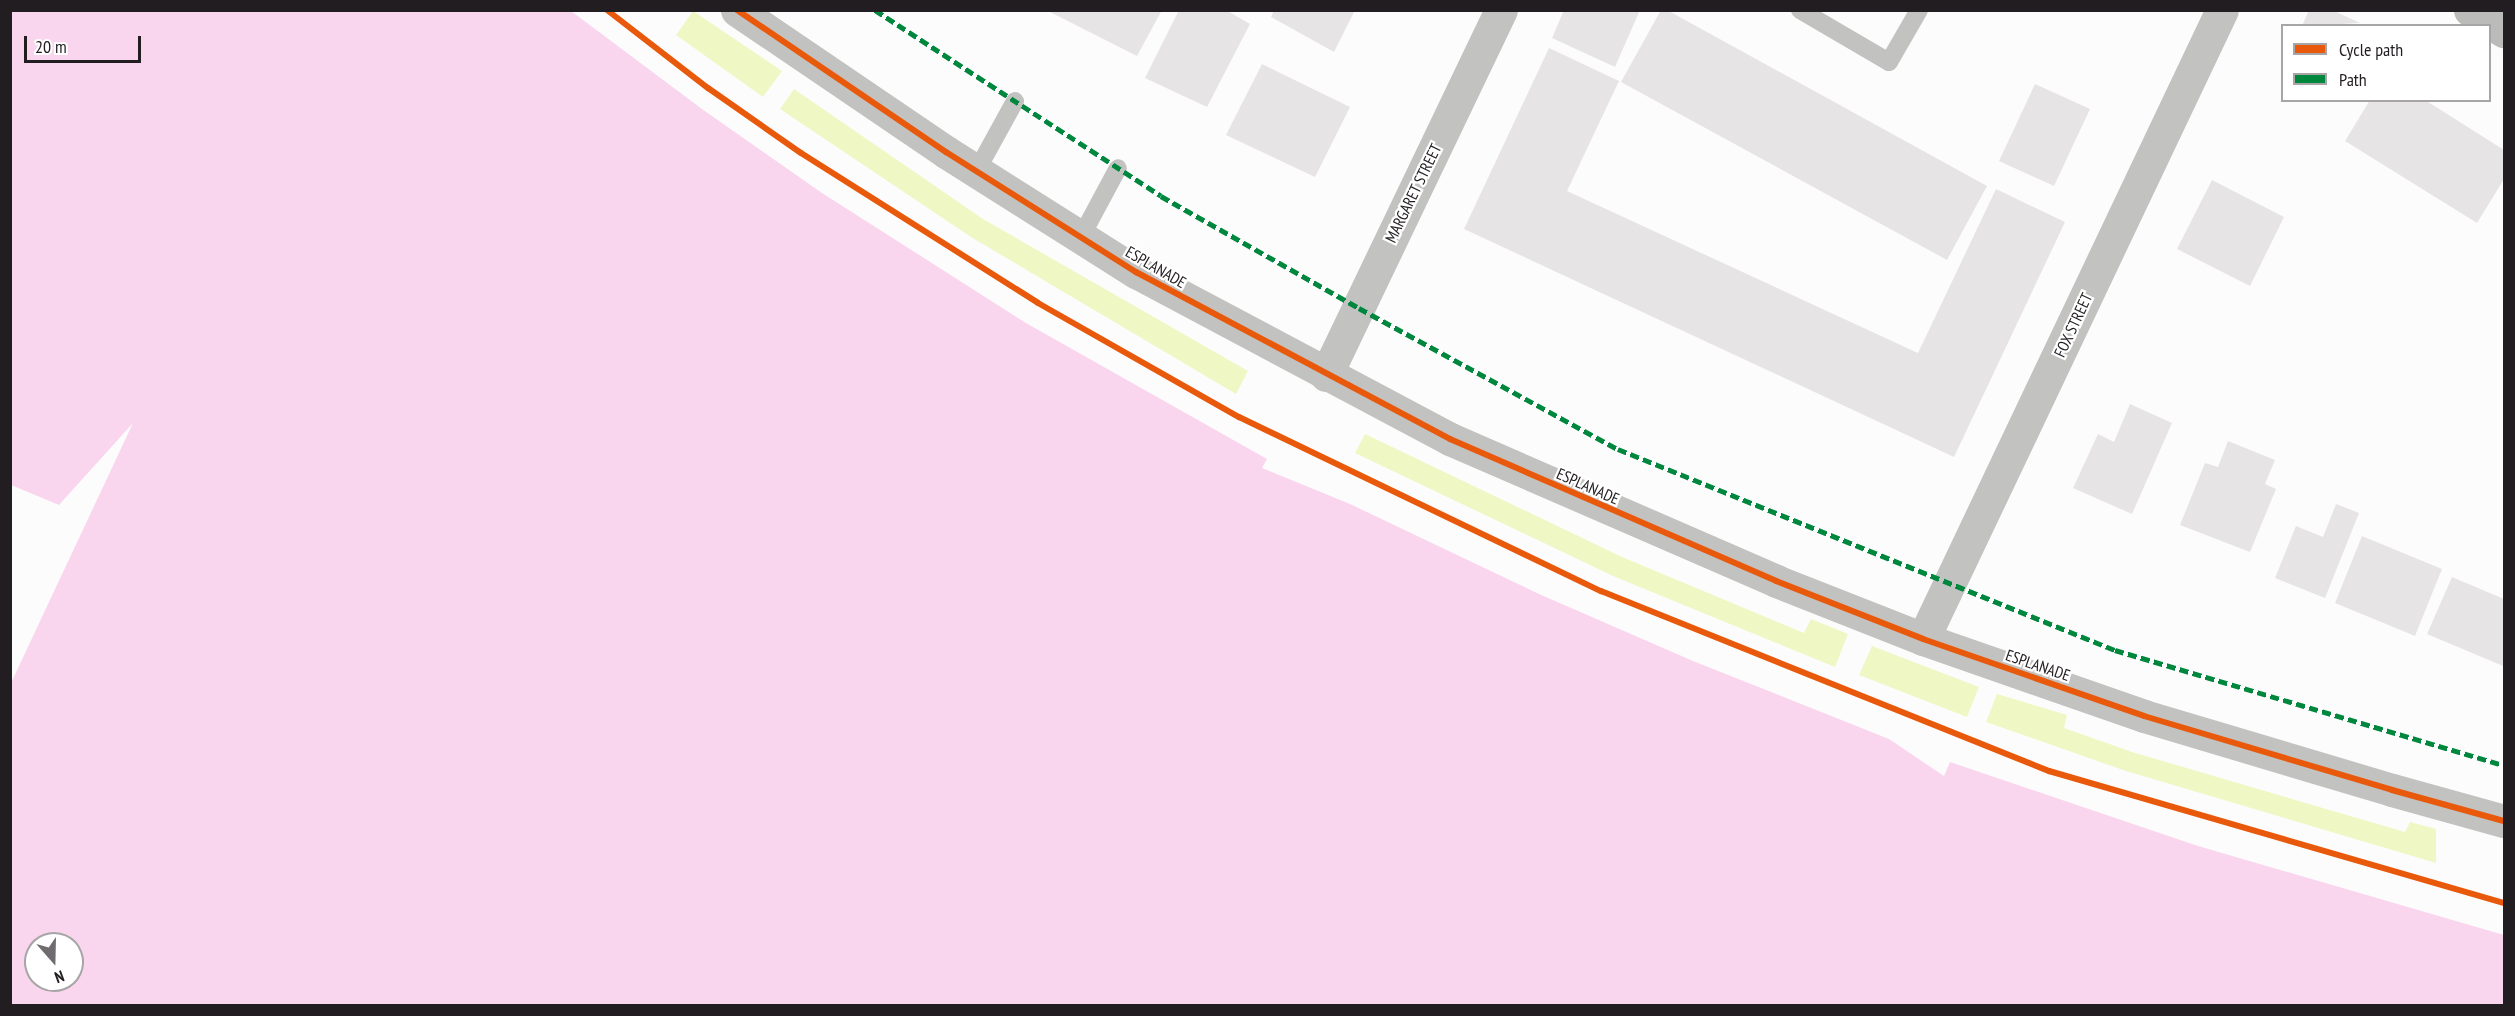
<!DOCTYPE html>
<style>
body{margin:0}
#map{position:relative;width:2515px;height:1016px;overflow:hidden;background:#fdfcfd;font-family:"PT Sans Narrow",sans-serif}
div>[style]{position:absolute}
.green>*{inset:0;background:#eff7c4}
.water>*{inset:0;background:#fad6ee}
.building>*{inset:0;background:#e7e4e6}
.service>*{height:18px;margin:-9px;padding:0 9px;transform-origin:9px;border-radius:9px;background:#c2c2c1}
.minor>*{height:33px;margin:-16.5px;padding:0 16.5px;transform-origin:16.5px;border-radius:16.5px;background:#c2c2c1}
.tertiary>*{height:33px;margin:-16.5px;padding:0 16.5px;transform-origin:16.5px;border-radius:16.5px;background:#c2c2c1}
.primary>*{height:33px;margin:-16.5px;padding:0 16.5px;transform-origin:16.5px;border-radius:16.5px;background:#bbbbb9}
.quiet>*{height:4.5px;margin-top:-2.25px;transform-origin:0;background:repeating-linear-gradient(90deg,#00873e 0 9px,transparent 0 13.5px)}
.cycleway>*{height:6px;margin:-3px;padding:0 3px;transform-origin:3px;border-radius:3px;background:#e8590c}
span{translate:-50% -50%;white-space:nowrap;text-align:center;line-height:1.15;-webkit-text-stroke:4.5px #fff;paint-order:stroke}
.street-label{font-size:16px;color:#221d21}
.frame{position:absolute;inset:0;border:12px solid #221d21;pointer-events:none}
.legend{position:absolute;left:2281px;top:24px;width:210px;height:78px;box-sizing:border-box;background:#fff;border:2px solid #a7a5a6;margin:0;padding:8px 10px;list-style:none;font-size:18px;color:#221d21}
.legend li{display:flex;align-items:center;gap:12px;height:30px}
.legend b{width:30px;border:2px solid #a7a5a6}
.north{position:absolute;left:24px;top:932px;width:60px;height:60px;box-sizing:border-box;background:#fff;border:2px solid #a7a5a6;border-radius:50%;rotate:160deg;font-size:16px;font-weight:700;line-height:24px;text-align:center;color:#221d21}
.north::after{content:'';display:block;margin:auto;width:21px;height:27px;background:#6f6b6e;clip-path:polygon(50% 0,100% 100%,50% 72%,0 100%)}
.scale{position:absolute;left:24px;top:36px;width:117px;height:27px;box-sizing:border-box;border:3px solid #221d21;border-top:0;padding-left:8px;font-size:18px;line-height:21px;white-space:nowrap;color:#221d21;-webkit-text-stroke:4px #fff;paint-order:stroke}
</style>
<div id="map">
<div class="green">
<div style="clip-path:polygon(693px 11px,782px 71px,763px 97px,676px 35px)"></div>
<div style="clip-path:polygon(794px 89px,983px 219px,1248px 371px,1236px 394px,971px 237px,780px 109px)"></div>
<div style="clip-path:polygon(1365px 434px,1622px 557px,1804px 633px,1811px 619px,1848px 634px,1835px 667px,1613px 576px,1355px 453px)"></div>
<div style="clip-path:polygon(1872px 646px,1979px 687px,1967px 717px,1859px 675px)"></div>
<div style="clip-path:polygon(1997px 694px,2067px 715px,2064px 728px,2132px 752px,2405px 832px,2410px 822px,2436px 829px,2436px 863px,2126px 771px,1986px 722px)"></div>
</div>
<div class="water">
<div style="clip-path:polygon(evenodd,11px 10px,571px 11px,702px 109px,822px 193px,1026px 323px,1267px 459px,1262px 468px,1350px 504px,1539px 594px,1693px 661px,1889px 739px,1944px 776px,1950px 762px,2198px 846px,2504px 935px,2504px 1005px,11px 1005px,11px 683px,133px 423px,59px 505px,11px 485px,11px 10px,36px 944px,72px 944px,72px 980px,36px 980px,36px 944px)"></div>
</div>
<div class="building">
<div style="clip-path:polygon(1046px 10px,1162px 10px,1137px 56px)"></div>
<div style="clip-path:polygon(1179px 10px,1226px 10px,1250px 24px,1207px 107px,1145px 78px)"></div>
<div style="clip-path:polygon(1274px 10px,1355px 10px,1334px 52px,1271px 17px)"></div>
<div style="clip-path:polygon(1564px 10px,1640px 10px,1615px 67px,1552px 38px)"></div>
<div style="clip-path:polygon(1661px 10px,1667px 10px,1987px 186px,1947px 260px,1621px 82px)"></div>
<div style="clip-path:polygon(2309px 10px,2332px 10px,2360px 23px,2302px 26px)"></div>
<div style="clip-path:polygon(1549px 48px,1619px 81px,1567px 191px,1918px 353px,1996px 189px,2065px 222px,1954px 457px,1464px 229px)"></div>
<div style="clip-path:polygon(1262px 64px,1350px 107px,1315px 177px,1226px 135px)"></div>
<div style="clip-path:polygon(2035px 84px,2090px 109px,2054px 186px,1999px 161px)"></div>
<div style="clip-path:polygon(2370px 100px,2425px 100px,2504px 150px,2504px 179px,2477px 223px,2345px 141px)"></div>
<div style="clip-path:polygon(2212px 180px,2284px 217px,2250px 286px,2177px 249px)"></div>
<div style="clip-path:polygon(2130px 404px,2172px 423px,2132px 514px,2073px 488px,2098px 434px,2114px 442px)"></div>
<div style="clip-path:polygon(2228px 441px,2275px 460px,2265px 484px,2276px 489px,2250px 552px,2180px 525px,2205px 463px,2218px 467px)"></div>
<div style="clip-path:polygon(2336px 504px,2359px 513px,2325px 598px,2275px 578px,2296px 526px,2323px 537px)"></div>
<div style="clip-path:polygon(2362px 536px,2442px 569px,2415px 636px,2335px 603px)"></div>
<div style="clip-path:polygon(2452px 577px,2504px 599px,2503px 666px,2427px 634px)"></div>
</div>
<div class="service">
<div style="left:1800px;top:10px;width:103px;rotate:30.3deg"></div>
<div style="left:1889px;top:62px;width:60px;rotate:-60deg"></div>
<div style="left:976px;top:172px;width:81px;rotate:-61.2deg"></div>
<div style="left:1081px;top:237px;width:78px;rotate:-61.8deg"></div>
</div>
<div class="minor">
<div style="left:1326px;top:375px;width:405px;rotate:-64.4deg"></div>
<div style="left:1923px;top:639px;width:696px;rotate:-64.58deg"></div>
</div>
<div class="tertiary">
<div style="left:737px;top:10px;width:253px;rotate:34.2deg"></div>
<div style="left:946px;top:152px;width:225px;rotate:32.3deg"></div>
<div style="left:1136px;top:272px;width:356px;rotate:28deg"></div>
<div style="left:1450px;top:439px;width:356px;rotate:23.5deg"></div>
<div style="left:1776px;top:581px;width:158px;rotate:21.5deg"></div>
<div style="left:1923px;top:639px;width:234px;rotate:19.2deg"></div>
<div style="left:2144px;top:716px;width:259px;rotate:16.6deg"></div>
<div style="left:2392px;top:790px;width:116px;rotate:15.5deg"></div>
</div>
<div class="primary">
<div style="left:2470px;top:10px;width:40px;rotate:32deg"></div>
</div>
<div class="quiet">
<div style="left:875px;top:10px;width:341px;rotate:33deg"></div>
<div style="left:1161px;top:196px;width:227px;rotate:29.5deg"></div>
<div style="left:1359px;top:308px;width:295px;rotate:28.6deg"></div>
<div style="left:1618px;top:449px;width:536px;rotate:22.02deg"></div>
<div style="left:2115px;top:650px;width:406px;rotate:16.5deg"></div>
</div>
<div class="cycleway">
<div style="left:607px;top:10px;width:128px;rotate:37.7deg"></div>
<div style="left:708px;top:88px;width:113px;rotate:35deg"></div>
<div style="left:801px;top:153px;width:280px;rotate:32.3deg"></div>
<div style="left:1038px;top:303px;width:231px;rotate:29.6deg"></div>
<div style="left:1239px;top:417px;width:402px;rotate:25.7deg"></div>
<div style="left:1601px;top:591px;width:483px;rotate:21.9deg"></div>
<div style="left:2049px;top:771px;width:474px;rotate:16.2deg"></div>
<div style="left:737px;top:10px;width:253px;rotate:34.2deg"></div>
<div style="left:946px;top:152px;width:225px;rotate:32.3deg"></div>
<div style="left:1136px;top:272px;width:356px;rotate:28deg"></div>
<div style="left:1450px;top:439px;width:356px;rotate:23.5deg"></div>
<div style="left:1776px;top:581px;width:158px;rotate:21.5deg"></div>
<div style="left:1923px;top:639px;width:234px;rotate:19.2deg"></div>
<div style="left:2144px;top:716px;width:259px;rotate:16.6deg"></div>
<div style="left:2392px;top:790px;width:116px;rotate:15.5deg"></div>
</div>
<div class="street-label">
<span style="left:1413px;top:193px;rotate:-64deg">MARGARET STREET</span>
<span style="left:1156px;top:267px;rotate:30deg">ESPLANADE</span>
<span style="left:2073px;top:325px;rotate:-65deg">FOX STREET</span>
<span style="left:1588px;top:486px;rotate:24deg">ESPLANADE</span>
<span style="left:2038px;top:665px;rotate:19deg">ESPLANADE</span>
</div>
<div class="frame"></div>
<ul class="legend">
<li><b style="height:8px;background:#e8590c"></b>Cycle path</li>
<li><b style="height:8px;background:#00873e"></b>Path</li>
</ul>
<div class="north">N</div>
<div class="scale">20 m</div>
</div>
